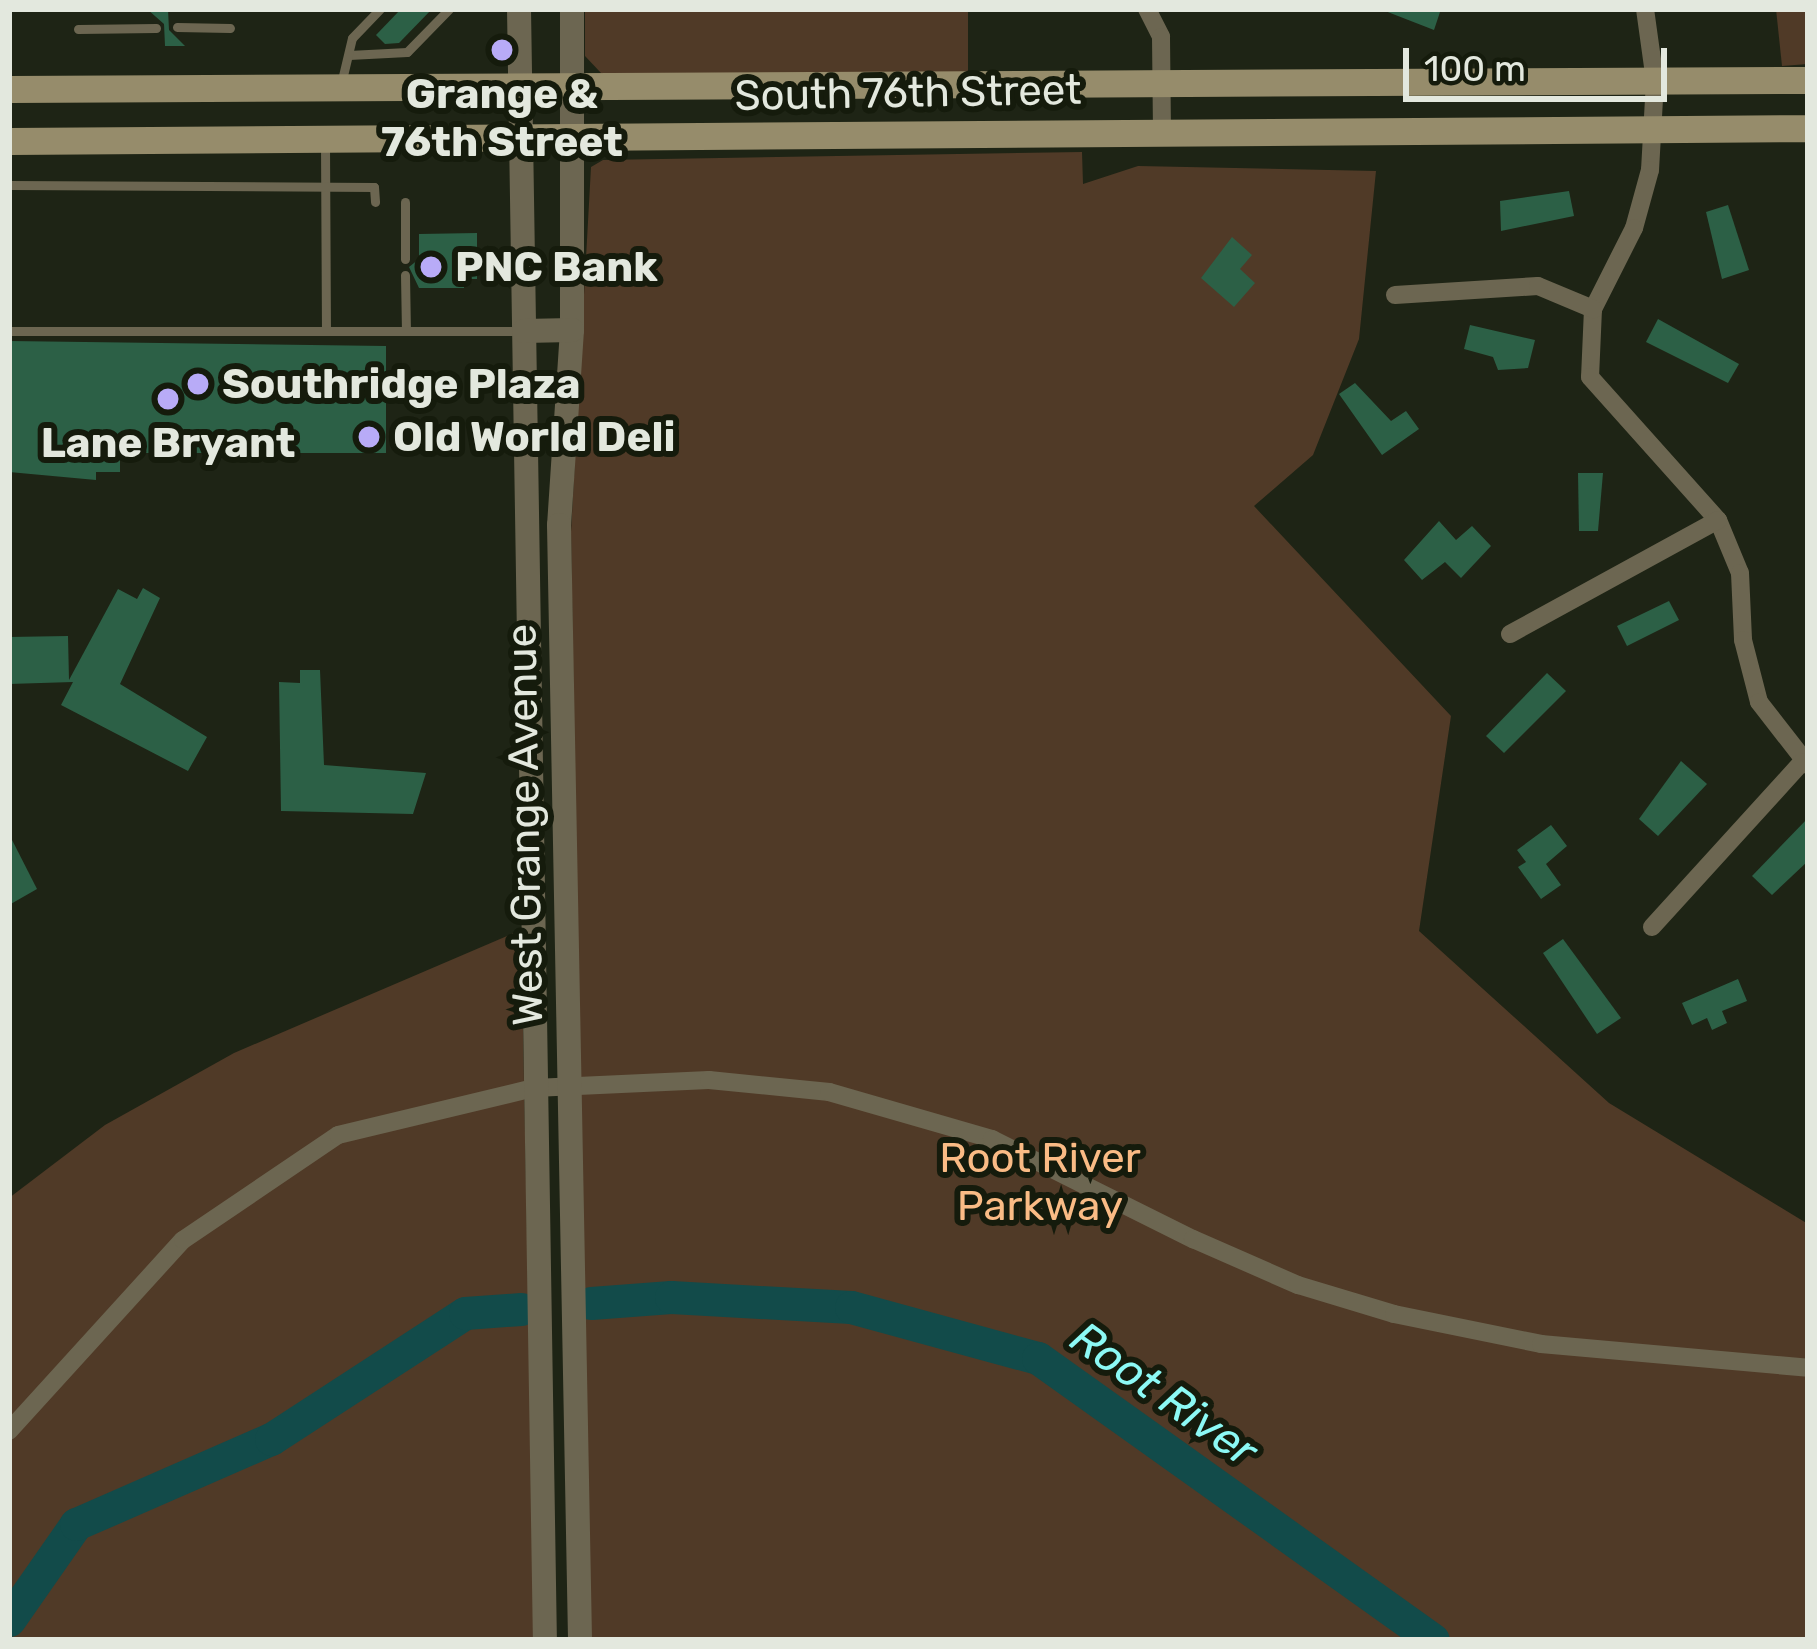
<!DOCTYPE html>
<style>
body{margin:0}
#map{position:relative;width:1817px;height:1649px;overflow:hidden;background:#1e2415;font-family:Rubik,sans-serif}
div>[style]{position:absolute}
.green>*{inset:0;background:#503a27}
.river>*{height:33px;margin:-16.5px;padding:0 16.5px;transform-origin:16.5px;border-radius:16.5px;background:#124b4a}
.building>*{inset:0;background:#2c6046}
.service>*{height:9px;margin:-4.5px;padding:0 4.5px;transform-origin:4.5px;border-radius:4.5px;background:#6c6651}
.minor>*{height:18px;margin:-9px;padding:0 9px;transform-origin:9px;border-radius:9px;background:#6c6651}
.tertiary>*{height:24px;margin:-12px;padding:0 12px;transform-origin:12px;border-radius:12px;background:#6c6651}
.secondary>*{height:27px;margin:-13.5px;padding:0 13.5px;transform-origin:13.5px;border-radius:13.5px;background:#968c6b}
.dots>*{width:33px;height:33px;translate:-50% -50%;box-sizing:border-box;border:6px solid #151b0c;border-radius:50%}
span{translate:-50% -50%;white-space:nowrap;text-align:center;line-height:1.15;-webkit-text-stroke:12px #151b0c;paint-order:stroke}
.street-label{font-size:42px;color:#e3e8de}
.poi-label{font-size:42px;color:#e3e8de;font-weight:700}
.left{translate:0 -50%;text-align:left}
.park-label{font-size:42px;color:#fabb85}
.water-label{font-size:45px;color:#8cf9f5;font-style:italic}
.frame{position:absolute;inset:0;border:12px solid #e3e8de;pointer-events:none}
.scale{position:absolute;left:1403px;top:48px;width:264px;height:54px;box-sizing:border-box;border:6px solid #e3e8de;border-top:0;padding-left:15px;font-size:36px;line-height:42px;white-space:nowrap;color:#e3e8de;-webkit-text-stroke:9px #151b0c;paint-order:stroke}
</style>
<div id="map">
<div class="green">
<div style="clip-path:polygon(585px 9px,968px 9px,968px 73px,601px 73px,585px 56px)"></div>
<div style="clip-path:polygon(1776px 9px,1808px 9px,1808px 64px,1782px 66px)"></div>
<div style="clip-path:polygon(1082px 152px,1083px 184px,1138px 166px,1376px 171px,1359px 339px,1313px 455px,1254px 506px,1451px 716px,1419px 931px,1609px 1103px,1808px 1224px,1808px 1640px,588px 1640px,571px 532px,591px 167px,603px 160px)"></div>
<div style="clip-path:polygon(521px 930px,535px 1640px,9px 1640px,9px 1198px,105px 1125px,234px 1053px)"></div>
</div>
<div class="river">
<div style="left:591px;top:1303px;width:80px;rotate:-4.3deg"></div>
<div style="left:671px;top:1297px;width:180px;rotate:3.2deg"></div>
<div style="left:851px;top:1307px;width:194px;rotate:15.3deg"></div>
<div style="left:1038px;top:1358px;width:485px;rotate:35.5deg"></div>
<div style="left:9px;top:1620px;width:117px;rotate:-55.1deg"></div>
<div style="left:76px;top:1524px;width:213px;rotate:-23.6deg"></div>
<div style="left:271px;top:1439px;width:231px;rotate:-33deg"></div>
<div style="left:465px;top:1313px;width:56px;rotate:-4.1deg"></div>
</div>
<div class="building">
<div style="clip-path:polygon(147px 9px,168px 9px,169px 30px,185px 46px,165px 46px,164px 24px)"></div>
<div style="clip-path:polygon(401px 9px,432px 9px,399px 43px,385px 44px,376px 35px)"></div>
<div style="clip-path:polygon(1380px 9px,1441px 9px,1434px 30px)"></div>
<div style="clip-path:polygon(1569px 191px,1574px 216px,1501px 231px,1500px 201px)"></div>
<div style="clip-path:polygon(1728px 205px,1749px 270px,1722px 279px,1706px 212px)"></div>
<div style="clip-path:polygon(477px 233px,477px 279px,464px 279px,464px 288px,419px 288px,409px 267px,419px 259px,419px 234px)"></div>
<div style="clip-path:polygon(1232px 237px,1252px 255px,1240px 269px,1255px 283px,1234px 307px,1201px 278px)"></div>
<div style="clip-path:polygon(1658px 319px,1739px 364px,1728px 383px,1646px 342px)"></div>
<div style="clip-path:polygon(1470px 325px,1535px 340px,1528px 368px,1498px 370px,1493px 357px,1464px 349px)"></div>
<div style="clip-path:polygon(9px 341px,386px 346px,386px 453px,120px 453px,120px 472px,96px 472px,96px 480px,9px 472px)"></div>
<div style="clip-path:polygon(1355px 383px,1391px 421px,1406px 411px,1419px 429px,1382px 455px,1339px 394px)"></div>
<div style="clip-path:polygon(1578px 473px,1603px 473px,1598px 531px,1579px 531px)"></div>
<div style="clip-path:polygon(1439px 521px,1456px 540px,1472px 526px,1491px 546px,1461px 578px,1445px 562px,1422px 580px,1404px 560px)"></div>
<div style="clip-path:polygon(143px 588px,160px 598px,120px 684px,207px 737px,188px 771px,61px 705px,73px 682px,9px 684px,9px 637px,68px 636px,69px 680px,118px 589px,137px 599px)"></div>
<div style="clip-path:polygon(1669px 601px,1679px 620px,1627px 646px,1617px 626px)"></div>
<div style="clip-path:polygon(300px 670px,320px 670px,324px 765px,426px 773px,413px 814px,281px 811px,279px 682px,300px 683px)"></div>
<div style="clip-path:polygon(1547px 673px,1566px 691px,1504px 753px,1486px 736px)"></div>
<div style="clip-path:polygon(1681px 761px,1707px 784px,1658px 836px,1639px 819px)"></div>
<div style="clip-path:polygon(1808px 818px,1808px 861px,1772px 895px,1752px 876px)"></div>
<div style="clip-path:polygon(1551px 825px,1567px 846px,1546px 864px,1561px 885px,1541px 899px,1518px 867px,1526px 862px,1517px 850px)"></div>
<div style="clip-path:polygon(9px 834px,37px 889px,9px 905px)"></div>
<div style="clip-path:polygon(1563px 939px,1621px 1018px,1597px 1034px,1543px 953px)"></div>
<div style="clip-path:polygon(1738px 979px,1747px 1001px,1722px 1011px,1727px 1023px,1712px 1030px,1707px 1018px,1692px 1025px,1682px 1003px)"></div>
</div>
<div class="service">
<div style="left:177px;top:27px;width:53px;rotate:1.1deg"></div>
<div style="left:78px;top:29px;width:78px;rotate:-0.7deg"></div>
<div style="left:349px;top:55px;width:58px;rotate:-3deg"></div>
<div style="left:407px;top:52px;width:60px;rotate:-45.7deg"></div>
<div style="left:341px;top:84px;width:47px;rotate:-76.6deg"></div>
<div style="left:352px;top:38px;width:40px;rotate:-46deg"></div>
<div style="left:325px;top:144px;width:187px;rotate:89.7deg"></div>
<div style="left:9px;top:185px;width:365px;rotate:0.3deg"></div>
<div style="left:374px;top:187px;width:15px;rotate:86deg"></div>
<div style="left:405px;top:202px;width:57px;rotate:90deg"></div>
<div style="left:405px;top:275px;width:56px;rotate:89deg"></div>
<div style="left:9px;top:331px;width:511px"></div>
</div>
<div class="minor">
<div style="left:1147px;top:9px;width:31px;rotate:63deg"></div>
<div style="left:1161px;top:37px;width:93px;rotate:89.4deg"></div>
<div style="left:1645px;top:9px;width:73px;rotate:82.1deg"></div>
<div style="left:1655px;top:81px;width:89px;rotate:93.2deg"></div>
<div style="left:1650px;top:170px;width:60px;rotate:105.4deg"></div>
<div style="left:1634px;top:228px;width:91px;rotate:116.8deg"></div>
<div style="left:1593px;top:309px;width:68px;rotate:92.5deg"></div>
<div style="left:1590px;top:377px;width:192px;rotate:48.2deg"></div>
<div style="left:1718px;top:520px;width:57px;rotate:67.5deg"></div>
<div style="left:1740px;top:573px;width:67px;rotate:87.4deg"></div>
<div style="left:1743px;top:640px;width:64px;rotate:75.5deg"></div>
<div style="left:1759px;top:702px;width:80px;rotate:52.1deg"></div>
<div style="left:1395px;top:295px;width:143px;rotate:-3.6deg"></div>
<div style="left:1538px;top:286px;width:60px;rotate:22.7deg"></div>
<div style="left:1510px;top:634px;width:237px;rotate:-28.7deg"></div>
<div style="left:1652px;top:927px;width:223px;rotate:-47.7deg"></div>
<div style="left:9px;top:1431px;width:258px;rotate:-47.7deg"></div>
<div style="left:183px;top:1240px;width:187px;rotate:-34.1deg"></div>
<div style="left:338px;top:1135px;width:202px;rotate:-13.5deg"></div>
<div style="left:534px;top:1088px;width:175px;rotate:-2.6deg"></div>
<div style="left:709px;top:1080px;width:121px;rotate:5.7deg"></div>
<div style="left:829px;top:1092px;width:170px;rotate:16.1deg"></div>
<div style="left:992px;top:1139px;width:225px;rotate:26.5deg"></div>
<div style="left:1193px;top:1239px;width:115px;rotate:23.7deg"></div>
<div style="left:1298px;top:1285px;width:100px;rotate:16.8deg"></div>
<div style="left:1394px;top:1314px;width:150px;rotate:11.5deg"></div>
<div style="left:1541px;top:1344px;width:268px;rotate:5.1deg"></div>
</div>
<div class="tertiary">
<div style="left:519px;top:9px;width:1631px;rotate:89.09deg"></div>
<div style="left:572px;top:9px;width:321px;rotate:90deg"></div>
<div style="left:572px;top:330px;width:195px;rotate:93.8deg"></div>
<div style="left:559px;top:525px;width:1115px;rotate:88.92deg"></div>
<div style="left:524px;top:331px;width:48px;rotate:-1.2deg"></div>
</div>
<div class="secondary">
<div style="left:9px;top:89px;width:1799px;rotate:-0.29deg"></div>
<div style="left:9px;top:141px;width:1799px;rotate:-0.41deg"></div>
</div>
<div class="dots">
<div style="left:502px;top:50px;background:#b8abf7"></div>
<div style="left:431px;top:267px;background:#b8abf7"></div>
<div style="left:198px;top:384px;background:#b8abf7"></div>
<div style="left:168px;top:399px;background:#b8abf7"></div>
<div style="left:369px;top:437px;background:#b8abf7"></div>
</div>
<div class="street-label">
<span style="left:908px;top:93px;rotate:-1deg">South 76th Street</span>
<span style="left:525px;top:825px;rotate:-91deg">West Grange Avenue</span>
</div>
<div class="poi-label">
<span style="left:502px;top:118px">Grange &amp;<br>76th Street</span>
<span class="left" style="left:455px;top:267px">PNC Bank</span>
<span class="left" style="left:222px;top:384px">Southridge Plaza</span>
<span class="left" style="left:393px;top:437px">Old World Deli</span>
<span style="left:168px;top:443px">Lane Bryant</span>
</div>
<div class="park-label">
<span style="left:1040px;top:1182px">Root River<br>Parkway</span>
</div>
<div class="water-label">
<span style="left:1164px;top:1394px;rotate:35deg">Root River</span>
</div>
<div class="frame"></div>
<div class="scale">100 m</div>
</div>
